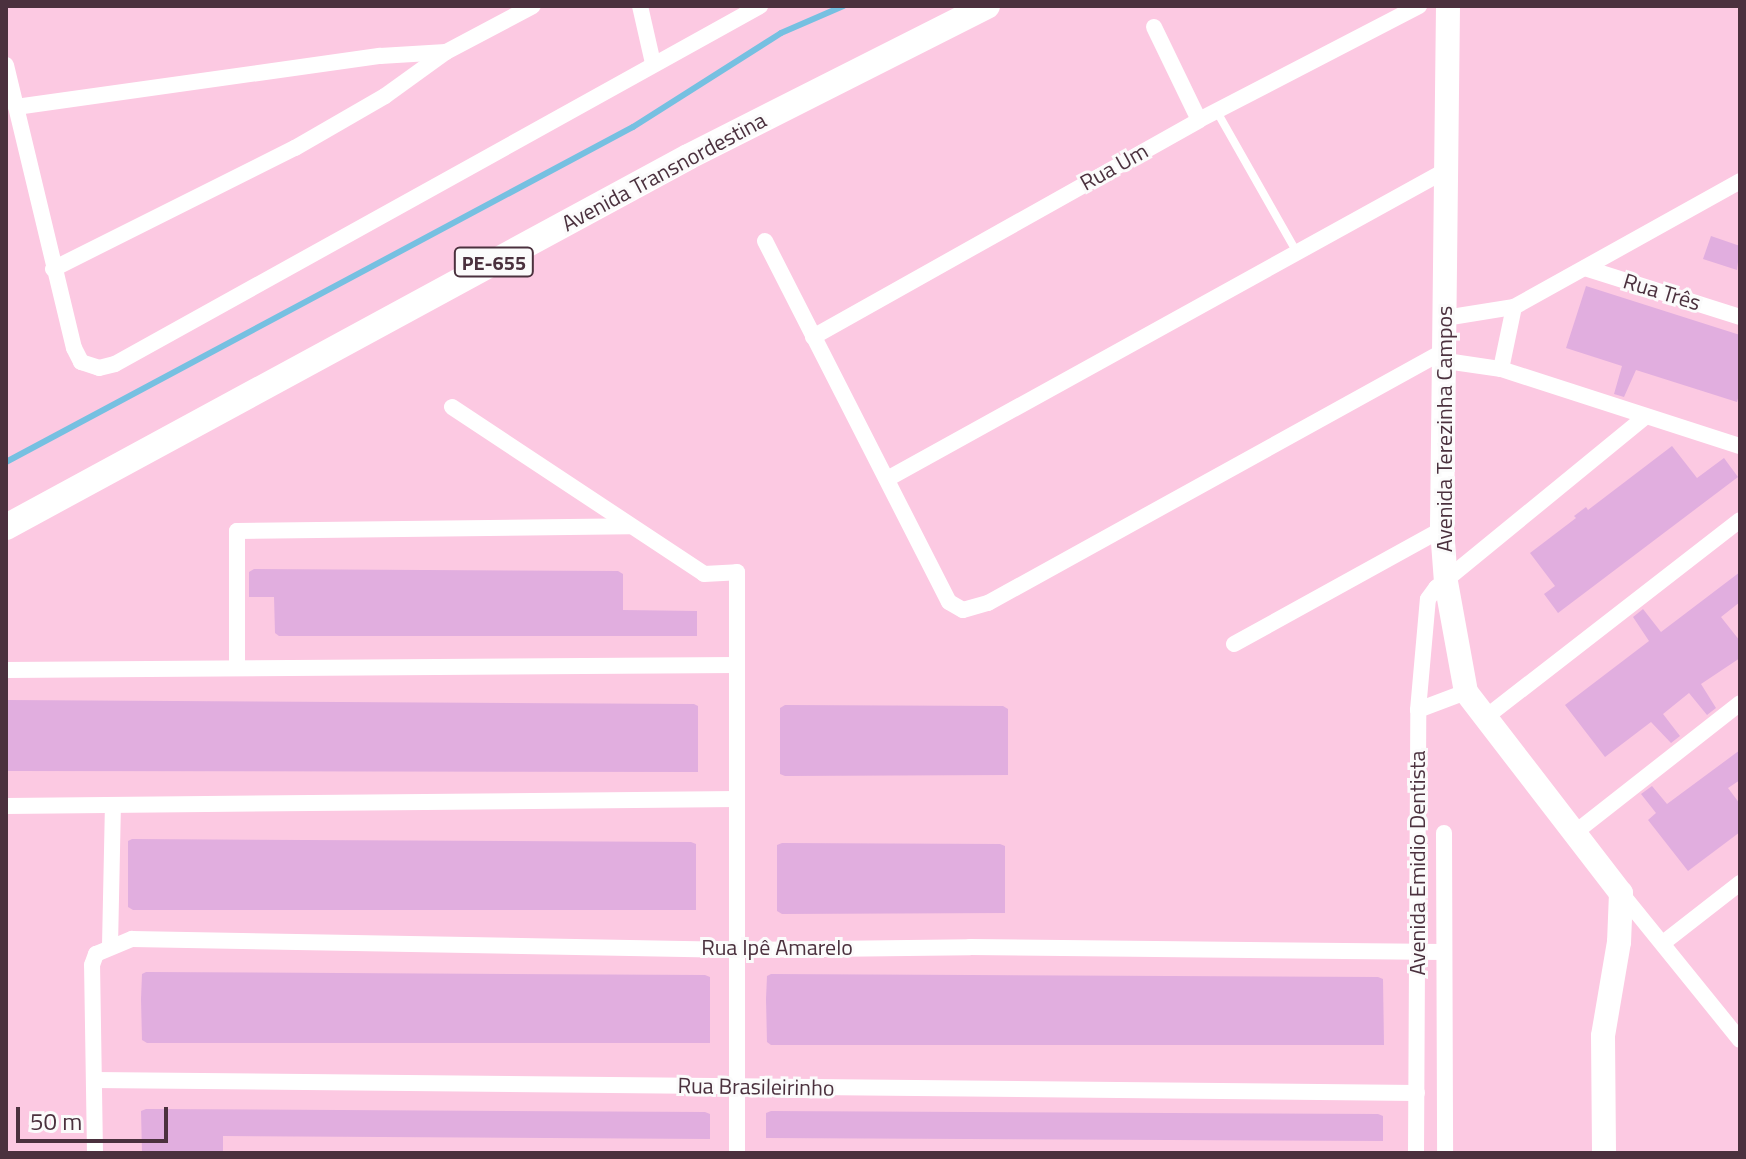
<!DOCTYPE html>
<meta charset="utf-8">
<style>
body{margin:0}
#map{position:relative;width:1746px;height:1159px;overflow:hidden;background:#fcc9e2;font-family:"Titillium Web",sans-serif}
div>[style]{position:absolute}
.stream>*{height:6px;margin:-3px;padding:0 3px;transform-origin:3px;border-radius:3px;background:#76c0e1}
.building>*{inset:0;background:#e1aedf}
.lane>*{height:8px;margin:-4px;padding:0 4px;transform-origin:4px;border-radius:4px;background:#fff}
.street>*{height:16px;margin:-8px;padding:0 8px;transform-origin:8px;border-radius:8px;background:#fff}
.secondary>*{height:24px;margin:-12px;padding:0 12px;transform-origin:12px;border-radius:12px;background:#fff}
.primary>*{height:26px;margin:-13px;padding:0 13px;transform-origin:13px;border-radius:13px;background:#fff}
span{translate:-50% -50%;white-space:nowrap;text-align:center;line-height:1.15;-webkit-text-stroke:6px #fbfbfb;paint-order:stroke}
.shield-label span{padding:2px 6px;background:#fbfbfb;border:2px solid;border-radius:6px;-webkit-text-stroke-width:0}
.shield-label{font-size:20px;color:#4b313e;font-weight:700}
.street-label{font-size:22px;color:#4b313e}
.frame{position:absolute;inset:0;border:8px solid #4b313e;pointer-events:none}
.scale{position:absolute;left:16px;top:1107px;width:152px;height:36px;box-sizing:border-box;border:4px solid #4b313e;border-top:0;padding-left:10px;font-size:24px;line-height:28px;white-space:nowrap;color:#4b313e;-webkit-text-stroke:6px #fbfbfb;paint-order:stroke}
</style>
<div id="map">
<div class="stream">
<div style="left:6px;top:462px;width:711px;rotate:-28.12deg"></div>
<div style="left:633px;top:127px;width:175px;rotate:-32.4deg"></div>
<div style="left:781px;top:33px;width:68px;rotate:-23.5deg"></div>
</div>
<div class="building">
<div style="clip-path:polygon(1711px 236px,1740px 246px,1737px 270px,1703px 259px)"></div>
<div style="clip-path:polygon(1586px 286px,1740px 335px,1740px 391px,1737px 402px,1636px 370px,1624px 397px,1614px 394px,1622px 366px,1566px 348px)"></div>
<div style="clip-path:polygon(1672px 446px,1697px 478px,1724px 458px,1738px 477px,1558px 613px,1544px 594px,1555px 586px,1530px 553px,1576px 518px,1574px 516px,1586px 507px,1588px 510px)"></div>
<div style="clip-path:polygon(254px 569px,618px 571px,623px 574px,623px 610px,697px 611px,697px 636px,279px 636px,275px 633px,274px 597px,249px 597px,249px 572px)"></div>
<div style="clip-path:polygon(1740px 572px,1740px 602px,1721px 617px,1740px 641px,1740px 658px,1701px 684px,1716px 708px,1707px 715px,1689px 693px,1663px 714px,1680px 736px,1671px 743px,1651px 722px,1605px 757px,1565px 705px,1649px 641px,1633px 617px,1643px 609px,1661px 632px)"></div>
<div style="clip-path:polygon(6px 700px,694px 704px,698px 706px,698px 772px,6px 771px)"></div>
<div style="clip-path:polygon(785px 705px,1003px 706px,1008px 709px,1008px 775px,785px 776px,780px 774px,780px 708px)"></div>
<div style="clip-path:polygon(1740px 750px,1740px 780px,1728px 788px,1740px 804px,1740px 832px,1688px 871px,1648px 820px,1656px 813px,1641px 794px,1652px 786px,1667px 804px)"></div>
<div style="clip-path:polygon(132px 839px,691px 842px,696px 844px,696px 910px,133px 910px,128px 907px,128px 841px)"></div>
<div style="clip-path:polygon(782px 843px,1000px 844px,1005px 846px,1005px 913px,782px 914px,777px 911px,777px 845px)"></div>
<div style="clip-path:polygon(146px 972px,705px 975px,710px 977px,710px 1043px,147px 1043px,142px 1040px,141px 999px,142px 974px)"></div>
<div style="clip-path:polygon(771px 974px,1378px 977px,1383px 979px,1384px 1045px,771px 1045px,767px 1042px,766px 999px,767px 976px)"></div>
<div style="clip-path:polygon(146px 1109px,705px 1112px,710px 1114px,710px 1139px,223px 1136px,223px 1153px,142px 1153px,141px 1111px)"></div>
<div style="clip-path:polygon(771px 1111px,1378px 1114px,1383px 1116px,1383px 1141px,766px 1138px,766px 1113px)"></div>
</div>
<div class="lane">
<div style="left:1216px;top:110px;width:162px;rotate:60.4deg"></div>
</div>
<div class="street">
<div style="left:640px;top:6px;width:58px;rotate:77.2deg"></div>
<div style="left:1154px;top:27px;width:103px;rotate:64.2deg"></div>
<div style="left:6px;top:65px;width:291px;rotate:76.5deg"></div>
<div style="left:74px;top:348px;width:16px;rotate:63deg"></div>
<div style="left:81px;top:362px;width:19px;rotate:18deg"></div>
<div style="left:99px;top:368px;width:16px;rotate:-14deg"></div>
<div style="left:115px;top:364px;width:738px;rotate:-29.03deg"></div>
<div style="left:16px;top:107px;width:368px;rotate:-8deg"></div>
<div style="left:380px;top:56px;width:66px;rotate:-3.5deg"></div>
<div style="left:765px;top:241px;width:405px;rotate:63deg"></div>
<div style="left:949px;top:602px;width:16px;rotate:30deg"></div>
<div style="left:963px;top:610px;width:26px;rotate:-16deg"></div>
<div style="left:988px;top:603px;width:523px;rotate:-28.92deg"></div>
<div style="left:1585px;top:268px;width:163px;rotate:17.5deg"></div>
<div style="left:53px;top:269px;width:271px;rotate:-26.6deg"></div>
<div style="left:295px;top:148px;width:104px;rotate:-30deg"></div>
<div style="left:385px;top:96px;width:75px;rotate:-35.8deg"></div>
<div style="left:446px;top:52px;width:98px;rotate:-27.9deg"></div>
<div style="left:1445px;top:318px;width:70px;rotate:-9.1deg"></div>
<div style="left:1514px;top:307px;width:259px;rotate:-29.1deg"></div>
<div style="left:813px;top:337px;width:443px;rotate:-29.3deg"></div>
<div style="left:1199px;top:120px;width:248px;rotate:-27.4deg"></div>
<div style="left:1446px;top:361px;width:56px;rotate:8.3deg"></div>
<div style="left:1501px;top:369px;width:251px;rotate:17.9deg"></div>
<div style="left:1501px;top:369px;width:63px;rotate:-78.2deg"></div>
<div style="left:452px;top:407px;width:302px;rotate:33.5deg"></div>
<div style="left:704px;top:574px;width:33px;rotate:-3deg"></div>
<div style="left:737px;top:572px;width:581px;rotate:90deg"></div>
<div style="left:889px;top:478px;width:639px;rotate:-28.93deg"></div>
<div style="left:1234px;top:644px;width:238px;rotate:-28.9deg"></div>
<div style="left:237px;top:668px;width:137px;rotate:-90deg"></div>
<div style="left:237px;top:531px;width:393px;rotate:-0.7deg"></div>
<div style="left:6px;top:670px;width:731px;rotate:-0.39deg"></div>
<div style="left:1418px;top:710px;width:51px;rotate:-20.6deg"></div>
<div style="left:1486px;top:717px;width:321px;rotate:-37.8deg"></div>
<div style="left:6px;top:806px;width:731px;rotate:-0.55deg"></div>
<div style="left:1577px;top:831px;width:207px;rotate:-38.1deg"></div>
<div style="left:1444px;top:833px;width:320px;rotate:89.8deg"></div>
<div style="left:1621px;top:893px;width:189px;rotate:51deg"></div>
<div style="left:1663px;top:943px;width:98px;rotate:-37.9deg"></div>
<div style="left:110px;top:946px;width:140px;rotate:-88.8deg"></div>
<div style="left:94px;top:1080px;width:1323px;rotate:0.56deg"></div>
<div style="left:95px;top:1153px;width:188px;rotate:-90.9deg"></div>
<div style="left:92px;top:965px;width:12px;rotate:-70deg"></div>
<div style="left:96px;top:954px;width:39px;rotate:-23deg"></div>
<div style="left:132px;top:939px;width:606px;rotate:1.04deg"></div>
<div style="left:738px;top:950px;width:232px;rotate:-0.7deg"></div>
<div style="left:970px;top:947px;width:474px;rotate:0.6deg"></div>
<div style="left:1416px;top:1153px;width:443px;rotate:-89.7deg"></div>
<div style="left:1418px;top:710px;width:111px;rotate:-84.9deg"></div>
<div style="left:1428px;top:599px;width:14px;rotate:-54deg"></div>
<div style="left:1436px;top:588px;width:271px;rotate:-39.3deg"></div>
</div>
<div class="secondary">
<div style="left:1448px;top:6px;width:523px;rotate:90.66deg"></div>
<div style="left:1442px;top:529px;width:53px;rotate:85.7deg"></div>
<div style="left:1446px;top:582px;width:112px;rotate:79.7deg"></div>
<div style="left:1466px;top:692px;width:254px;rotate:52.4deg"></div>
<div style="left:1621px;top:893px;width:49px;rotate:92.3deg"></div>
<div style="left:1619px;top:942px;width:95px;rotate:99.7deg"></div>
<div style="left:1603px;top:1036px;width:117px;rotate:89.5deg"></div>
</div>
<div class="primary">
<div style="left:6px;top:527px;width:776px;rotate:-28.48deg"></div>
<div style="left:688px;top:157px;width:335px;rotate:-26.8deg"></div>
</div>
<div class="shield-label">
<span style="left:494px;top:262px">PE-655</span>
</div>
<div class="street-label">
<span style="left:1114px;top:167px;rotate:-29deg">Rua Um</span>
<span style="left:664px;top:172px;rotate:-28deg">Avenida Transnordestina</span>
<span style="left:1662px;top:292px;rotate:17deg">Rua Três</span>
<span style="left:1445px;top:429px;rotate:-90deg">Avenida Terezinha Campos</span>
<span style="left:1418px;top:863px;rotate:-90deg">Avenida Emidio Dentista</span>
<span style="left:777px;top:948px">Rua Ipê Amarelo</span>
<span style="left:756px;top:1087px;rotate:1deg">Rua Brasileirinho</span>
</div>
<div class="frame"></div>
<div class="scale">50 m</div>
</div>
